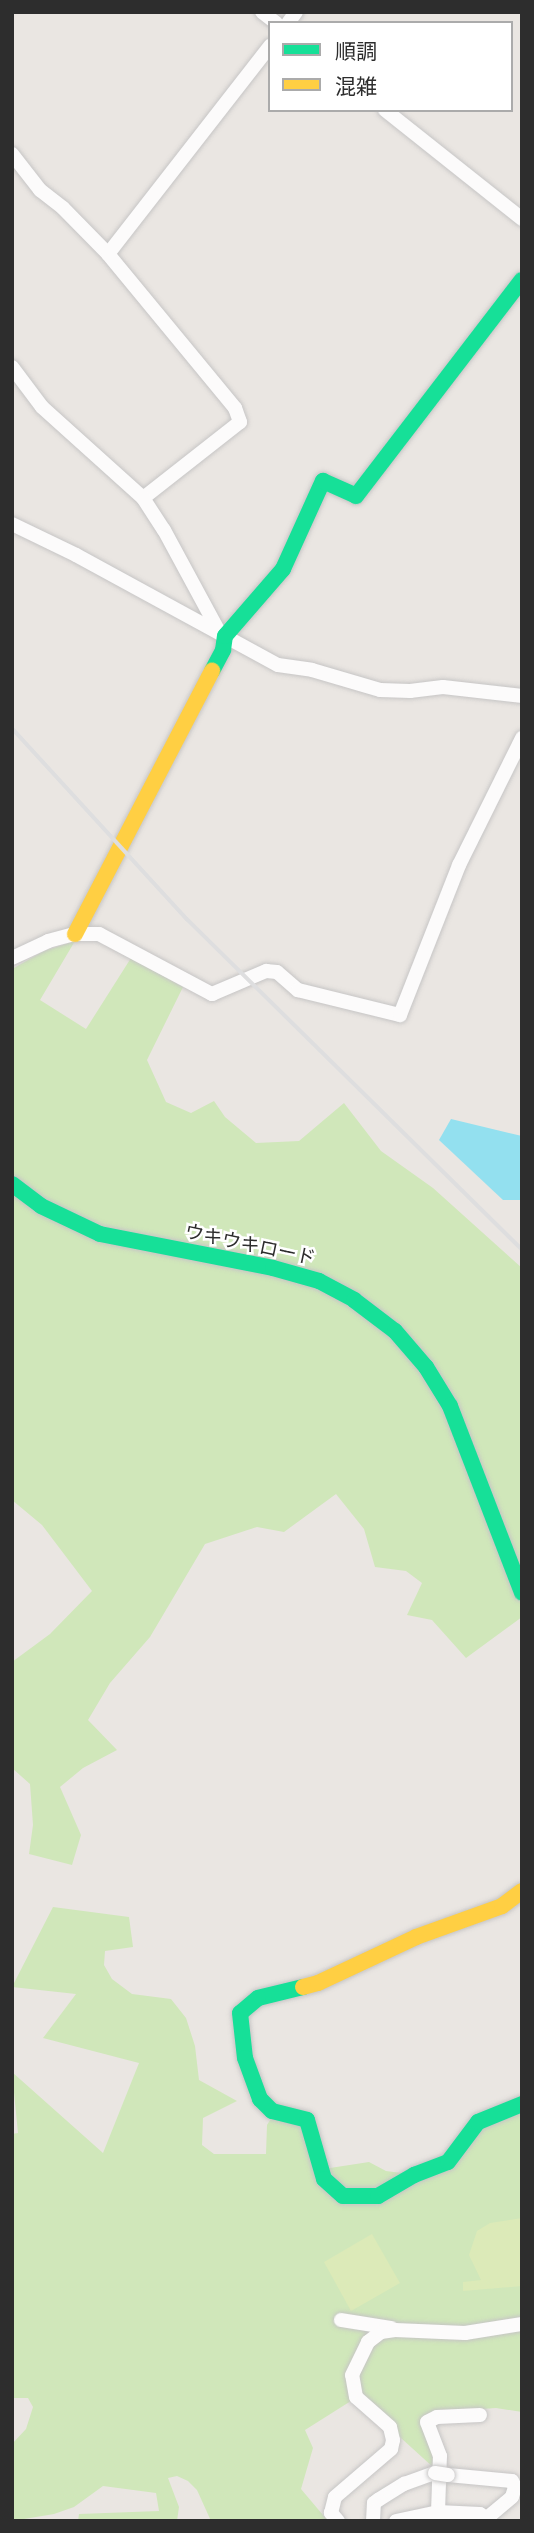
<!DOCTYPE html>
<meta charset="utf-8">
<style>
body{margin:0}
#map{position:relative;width:534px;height:2533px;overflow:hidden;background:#eae6e2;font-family:"PT Sans Narrow","Noto Sans JP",sans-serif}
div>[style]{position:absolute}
.green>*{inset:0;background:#d0e7ba}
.pitch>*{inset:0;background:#dceab8}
.water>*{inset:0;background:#93e0ef}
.roads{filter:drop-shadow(0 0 2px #c6c5c5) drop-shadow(0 0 2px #c6c5c5)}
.street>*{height:14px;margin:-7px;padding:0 7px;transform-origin:7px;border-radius:7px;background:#fcfbfb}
.fast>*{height:16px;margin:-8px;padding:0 8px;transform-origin:8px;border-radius:8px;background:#16e098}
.slow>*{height:16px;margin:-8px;padding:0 8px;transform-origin:8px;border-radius:8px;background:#ffcf43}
.rail>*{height:3.5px;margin:-1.75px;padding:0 1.75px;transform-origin:1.75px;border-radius:1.75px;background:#dededf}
.bridges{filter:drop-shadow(0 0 2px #c6c5c5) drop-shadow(0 0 2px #c6c5c5)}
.street-bridge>*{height:14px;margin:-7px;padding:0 7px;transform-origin:7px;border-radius:7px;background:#fcfbfb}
span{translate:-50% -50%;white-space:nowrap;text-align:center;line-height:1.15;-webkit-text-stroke:5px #fff;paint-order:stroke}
.street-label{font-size:19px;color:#2d2d2d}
.frame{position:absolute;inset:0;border:14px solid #2d2d2d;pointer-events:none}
.legend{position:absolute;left:268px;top:21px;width:245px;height:91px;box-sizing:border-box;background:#fff;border:2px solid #ababab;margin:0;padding:9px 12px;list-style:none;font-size:21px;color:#2d2d2d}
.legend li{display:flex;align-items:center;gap:14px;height:35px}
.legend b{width:35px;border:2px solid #ababab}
</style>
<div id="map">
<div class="green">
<div style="clip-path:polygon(75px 941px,40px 1000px,86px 1029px,131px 958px,183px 987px,147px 1060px,166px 1102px,191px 1113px,214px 1101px,225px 1117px,256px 1143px,299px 1141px,344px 1103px,381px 1151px,433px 1188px,522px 1268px,522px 1617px,466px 1658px,432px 1620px,407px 1615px,422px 1583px,406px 1571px,375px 1567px,364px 1529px,336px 1494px,284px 1532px,257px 1527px,205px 1544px,150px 1637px,110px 1683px,88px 1720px,117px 1750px,83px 1768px,60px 1787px,81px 1835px,72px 1865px,29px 1854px,33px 1825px,30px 1784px,12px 1768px,12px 1662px,50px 1634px,92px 1591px,42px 1525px,12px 1500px,12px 969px,44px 951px)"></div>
<div style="clip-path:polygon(53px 1907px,129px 1917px,133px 1947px,105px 1951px,104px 1965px,112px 1979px,132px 1994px,171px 1999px,186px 2018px,195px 2046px,199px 2080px,237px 2101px,203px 2118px,202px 2145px,214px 2154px,266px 2154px,267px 2125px,272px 2117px,301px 2123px,307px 2128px,317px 2170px,369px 2162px,386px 2171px,409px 2174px,363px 2194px,351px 2195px,349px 2202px,362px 2203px,390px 2196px,418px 2177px,443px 2169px,454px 2161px,472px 2132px,486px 2121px,522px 2107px,522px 2320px,468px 2328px,419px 2324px,379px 2332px,366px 2340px,351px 2366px,357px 2368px,369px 2345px,382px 2337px,400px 2334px,460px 2339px,522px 2330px,522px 2412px,496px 2408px,452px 2411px,424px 2417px,423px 2421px,436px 2449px,434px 2468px,401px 2438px,362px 2394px,305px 2430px,313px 2448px,301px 2489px,328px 2521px,211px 2521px,197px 2490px,188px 2481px,177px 2476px,168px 2478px,179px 2507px,177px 2521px,78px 2521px,79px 2514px,159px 2511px,156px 2493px,103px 2486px,74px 2507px,54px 2514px,12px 2521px,12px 2444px,26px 2429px,33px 2407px,28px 2398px,12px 2398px,12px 2134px,18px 2133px,12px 2072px,103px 2153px,139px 2063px,43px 2038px,76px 1994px,12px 1987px)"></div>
</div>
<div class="pitch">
<div style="clip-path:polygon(522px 2218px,522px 2286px,463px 2291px,463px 2282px,481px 2280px,469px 2255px,477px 2231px,490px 2223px)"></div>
<div style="clip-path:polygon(372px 2234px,400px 2283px,351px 2311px,324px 2262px)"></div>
</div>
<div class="water">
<div style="clip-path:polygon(451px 1119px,522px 1136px,522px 1200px,503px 1200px,439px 1140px)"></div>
</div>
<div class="roads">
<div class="street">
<div style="left:262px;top:12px;width:18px;rotate:38deg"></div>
<div style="left:288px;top:23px;width:14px;rotate:-54deg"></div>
<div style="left:385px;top:110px;width:175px;rotate:38.5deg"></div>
<div style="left:12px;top:154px;width:46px;rotate:52.1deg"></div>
<div style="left:40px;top:190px;width:29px;rotate:38deg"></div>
<div style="left:63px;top:208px;width:64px;rotate:45.6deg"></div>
<div style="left:108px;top:254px;width:200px;rotate:50.5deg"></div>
<div style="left:235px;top:408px;width:15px;rotate:70deg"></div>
<div style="left:240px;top:422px;width:123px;rotate:141.9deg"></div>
<div style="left:108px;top:254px;width:264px;rotate:-52.1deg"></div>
<div style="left:12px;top:367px;width:50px;rotate:53.1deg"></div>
<div style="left:42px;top:407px;width:136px;rotate:42deg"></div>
<div style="left:143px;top:498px;width:38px;rotate:57deg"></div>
<div style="left:164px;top:530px;width:114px;rotate:61.6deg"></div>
<div style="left:12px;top:524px;width:71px;rotate:25.8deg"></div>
<div style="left:76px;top:555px;width:230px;rotate:28.6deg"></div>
<div style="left:278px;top:665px;width:34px;rotate:8deg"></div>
<div style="left:312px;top:670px;width:71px;rotate:16.4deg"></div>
<div style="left:380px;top:690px;width:30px;rotate:2deg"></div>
<div style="left:410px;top:691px;width:33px;rotate:-7deg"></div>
<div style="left:443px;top:687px;width:80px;rotate:6.5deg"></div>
<div style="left:12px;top:958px;width:40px;rotate:-25deg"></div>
<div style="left:48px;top:941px;width:28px;rotate:-15deg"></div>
<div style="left:75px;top:934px;width:24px"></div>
<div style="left:99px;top:934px;width:128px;rotate:28deg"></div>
<div style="left:212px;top:994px;width:59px;rotate:-23.1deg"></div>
<div style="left:266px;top:971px;width:11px;rotate:5deg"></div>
<div style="left:277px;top:972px;width:28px;rotate:41deg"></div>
<div style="left:298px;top:990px;width:105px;rotate:13.8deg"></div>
<div style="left:400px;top:1015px;width:161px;rotate:-68.5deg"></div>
<div style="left:459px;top:865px;width:142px;rotate:-63.6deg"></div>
<div style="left:341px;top:2320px;width:51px;rotate:9.1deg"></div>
<div style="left:448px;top:2475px;width:64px;rotate:5.4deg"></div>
<div style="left:512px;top:2481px;width:7px;rotate:63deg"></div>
<div style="left:515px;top:2487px;width:10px;rotate:107deg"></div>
<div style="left:512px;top:2497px;width:31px;rotate:140deg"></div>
<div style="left:438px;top:2512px;width:56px;rotate:-88deg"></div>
<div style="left:440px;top:2456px;width:36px;rotate:-111deg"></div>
<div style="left:427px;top:2422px;width:11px;rotate:-27deg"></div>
<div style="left:437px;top:2417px;width:43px;rotate:-2.7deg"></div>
<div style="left:338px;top:2521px;width:11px;rotate:-131deg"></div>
<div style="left:331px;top:2513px;width:16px;rotate:-76deg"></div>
<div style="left:335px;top:2497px;width:74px;rotate:-40.6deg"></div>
<div style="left:391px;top:2449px;width:9px;rotate:-77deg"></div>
<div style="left:393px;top:2440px;width:13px;rotate:-103deg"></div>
<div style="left:390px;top:2427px;width:45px;rotate:-138.6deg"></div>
<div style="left:356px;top:2397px;width:22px;rotate:-100deg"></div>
<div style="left:352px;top:2375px;width:37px;rotate:-64deg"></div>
<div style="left:368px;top:2342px;width:16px;rotate:-38deg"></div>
<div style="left:381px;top:2332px;width:14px;rotate:-8deg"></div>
<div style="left:395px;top:2330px;width:70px;rotate:2.5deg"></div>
<div style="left:465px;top:2333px;width:58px;rotate:-9deg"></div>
<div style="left:373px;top:2521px;width:18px;rotate:-87deg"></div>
<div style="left:374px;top:2503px;width:5px;rotate:-37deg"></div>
<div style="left:378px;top:2500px;width:31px;rotate:-32deg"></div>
<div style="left:404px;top:2484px;width:33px;rotate:-20deg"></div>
<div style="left:396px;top:2521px;width:43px;rotate:-12.1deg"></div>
<div style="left:438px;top:2512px;width:42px;rotate:2.7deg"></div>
<div style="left:480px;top:2514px;width:12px;rotate:35deg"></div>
</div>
<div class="fast">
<div style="left:212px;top:671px;width:24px;rotate:-62deg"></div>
<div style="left:223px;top:650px;width:14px;rotate:-82deg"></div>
<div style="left:225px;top:636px;width:89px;rotate:-49.1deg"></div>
<div style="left:283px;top:569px;width:97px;rotate:-65.6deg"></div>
<div style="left:323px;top:481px;width:36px;rotate:24deg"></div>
<div style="left:356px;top:496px;width:272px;rotate:-52.5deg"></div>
<div style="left:12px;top:1184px;width:36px;rotate:37deg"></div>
<div style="left:41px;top:1206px;width:65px;rotate:25.4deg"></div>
<div style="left:100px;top:1234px;width:176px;rotate:11.1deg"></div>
<div style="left:273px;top:1268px;width:48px;rotate:15.8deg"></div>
<div style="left:319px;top:1281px;width:40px;rotate:28deg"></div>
<div style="left:354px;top:1300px;width:51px;rotate:37.1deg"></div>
<div style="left:395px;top:1331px;width:48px;rotate:49.3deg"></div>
<div style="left:426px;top:1367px;width:46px;rotate:58.4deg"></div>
<div style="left:450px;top:1406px;width:200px;rotate:68.9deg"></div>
<div style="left:303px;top:1987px;width:46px;rotate:166.3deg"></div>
<div style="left:258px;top:1998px;width:23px;rotate:140deg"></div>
<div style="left:240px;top:2013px;width:45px;rotate:83.7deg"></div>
<div style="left:245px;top:2058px;width:44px;rotate:69.9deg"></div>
<div style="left:260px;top:2099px;width:17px;rotate:45deg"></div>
<div style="left:272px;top:2111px;width:36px;rotate:14deg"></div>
<div style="left:307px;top:2120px;width:61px;rotate:73.9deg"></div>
<div style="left:324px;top:2179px;width:25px;rotate:42deg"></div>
<div style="left:343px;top:2196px;width:35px"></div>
<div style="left:378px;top:2196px;width:42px;rotate:-30.3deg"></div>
<div style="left:414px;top:2175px;width:36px;rotate:-21deg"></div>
<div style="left:448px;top:2162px;width:50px;rotate:-53.1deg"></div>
<div style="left:478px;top:2122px;width:48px;rotate:-22.2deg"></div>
</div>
<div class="slow">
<div style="left:75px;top:934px;width:297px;rotate:-62.5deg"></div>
<div style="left:303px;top:1987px;width:16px;rotate:-15deg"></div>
<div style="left:318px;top:1983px;width:108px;rotate:-25.1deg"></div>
<div style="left:416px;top:1937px;width:91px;rotate:-19.8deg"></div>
<div style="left:502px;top:1906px;width:25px;rotate:-37deg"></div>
</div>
</div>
<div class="rail">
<div style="left:12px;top:728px;width:259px;rotate:47.5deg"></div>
<div style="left:187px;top:919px;width:470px;rotate:44.6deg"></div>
</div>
<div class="bridges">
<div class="street-bridge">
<div style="left:435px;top:2473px;width:13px;rotate:9deg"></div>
</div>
</div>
<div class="street-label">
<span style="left:250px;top:1245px;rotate:12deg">ウキウキロード</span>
</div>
<div class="frame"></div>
<ul class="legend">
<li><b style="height:9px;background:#16e098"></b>順調</li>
<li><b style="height:9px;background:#ffcf43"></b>混雑</li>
</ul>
</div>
